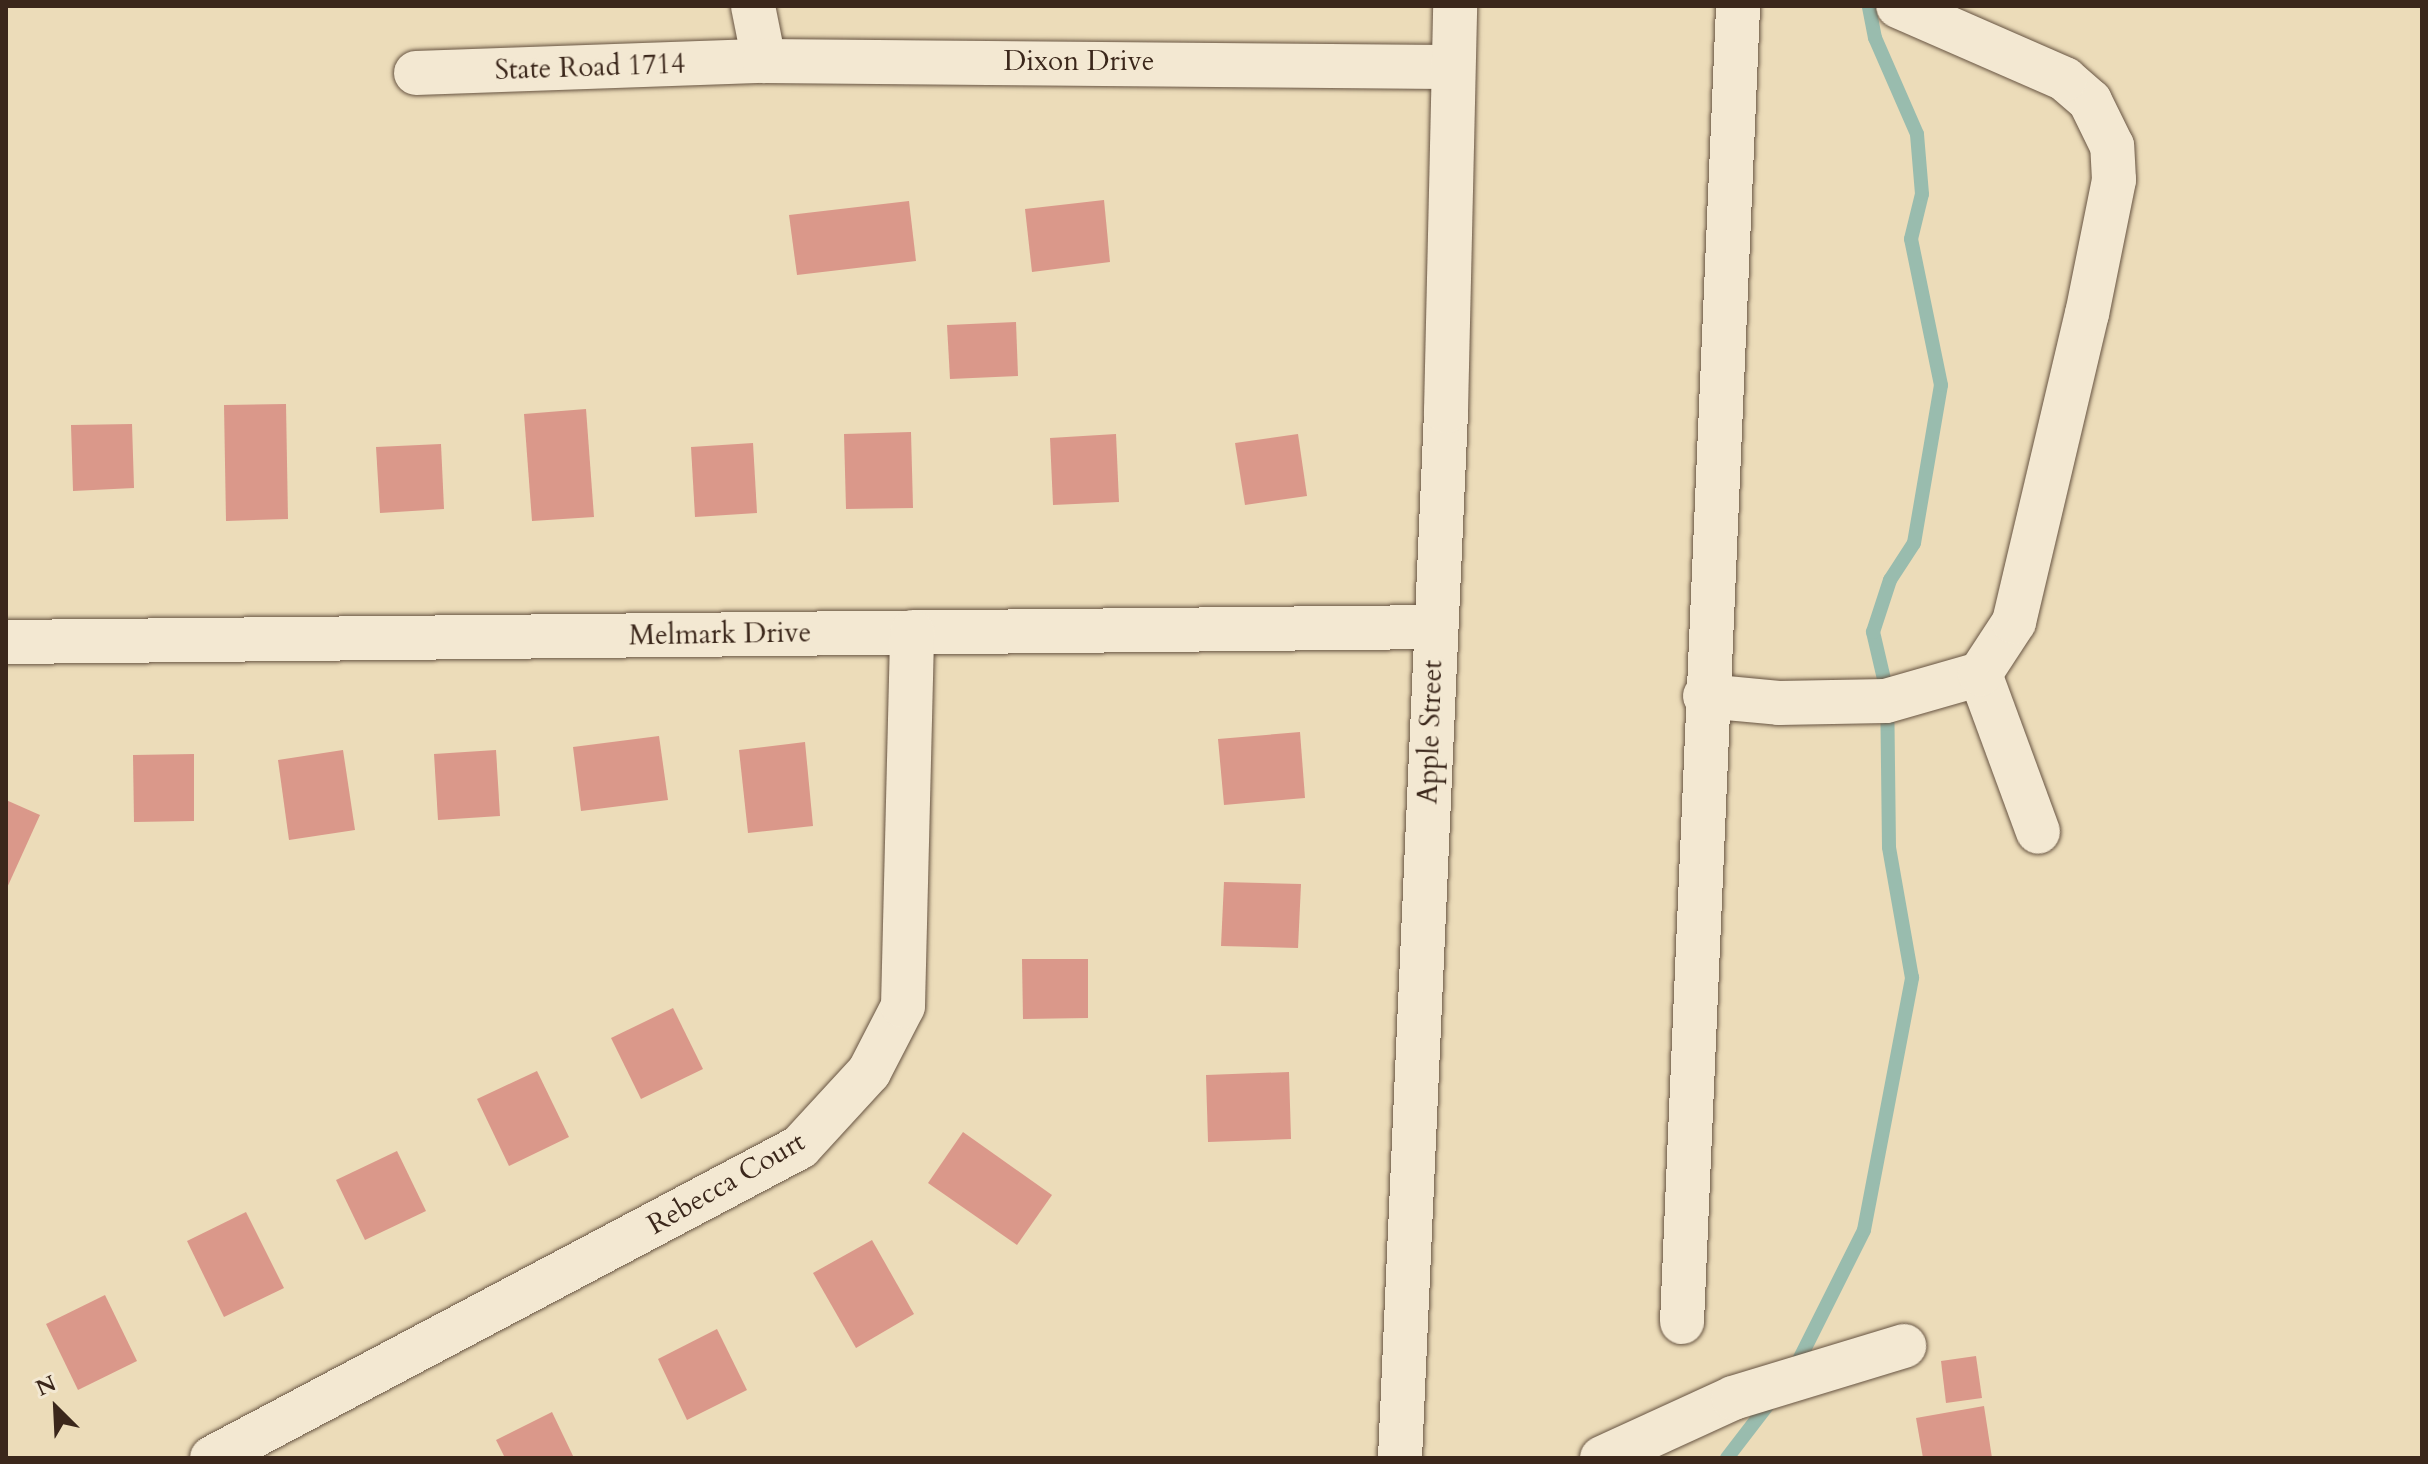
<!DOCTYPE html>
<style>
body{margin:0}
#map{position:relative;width:2428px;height:1464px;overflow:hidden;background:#ecdcb9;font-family:Cardo,serif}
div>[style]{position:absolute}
.stream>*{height:14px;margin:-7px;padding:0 7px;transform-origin:7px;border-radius:7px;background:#99bcae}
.building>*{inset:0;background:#da988a}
.roads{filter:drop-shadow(0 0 2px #675442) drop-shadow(0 0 2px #675442)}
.minor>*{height:44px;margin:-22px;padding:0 22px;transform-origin:22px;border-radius:22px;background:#f3e8d2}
span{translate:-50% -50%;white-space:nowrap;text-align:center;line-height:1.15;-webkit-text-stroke:6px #f3e8d2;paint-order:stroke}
.street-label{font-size:28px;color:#3b271b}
.frame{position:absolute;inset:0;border:8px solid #3b271b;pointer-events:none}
.north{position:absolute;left:16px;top:1368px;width:80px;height:80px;-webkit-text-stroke:6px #f3e8d2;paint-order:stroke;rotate:336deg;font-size:22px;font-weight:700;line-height:32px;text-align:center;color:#3b271b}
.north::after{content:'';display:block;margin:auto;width:28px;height:36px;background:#3b271b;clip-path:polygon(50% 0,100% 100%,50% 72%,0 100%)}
</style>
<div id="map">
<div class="stream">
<div style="left:1795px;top:1368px;width:154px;rotate:-63.4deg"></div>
<div style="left:1864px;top:1230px;width:257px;rotate:-79.2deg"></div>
<div style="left:1912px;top:978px;width:133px;rotate:-100deg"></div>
<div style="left:1889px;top:847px;width:155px;rotate:-90.7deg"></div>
<div style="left:1887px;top:692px;width:62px;rotate:-103.1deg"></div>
<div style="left:1873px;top:632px;width:55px;rotate:-71.9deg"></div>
<div style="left:1890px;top:580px;width:44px;rotate:-57deg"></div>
<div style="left:1914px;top:543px;width:160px;rotate:-80.3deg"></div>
<div style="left:1941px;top:385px;width:149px;rotate:-101.6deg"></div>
<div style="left:1911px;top:239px;width:46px;rotate:-76.3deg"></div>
<div style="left:1922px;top:194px;width:60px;rotate:-94.8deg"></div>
<div style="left:1917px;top:134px;width:105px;rotate:-113.6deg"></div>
<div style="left:1875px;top:38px;width:33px;rotate:-101deg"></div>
<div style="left:1727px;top:1458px;width:76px;rotate:-52.5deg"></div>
</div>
<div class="building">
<div style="clip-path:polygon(1104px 200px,1110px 262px,1032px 272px,1025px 209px)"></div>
<div style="clip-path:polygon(909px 201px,916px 261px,797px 275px,789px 215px)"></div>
<div style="clip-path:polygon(1016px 322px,1018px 376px,950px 379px,947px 325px)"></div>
<div style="clip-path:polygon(286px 404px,288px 519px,226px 521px,224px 405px)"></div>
<div style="clip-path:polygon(586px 409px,594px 517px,532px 521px,524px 414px)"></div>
<div style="clip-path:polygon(132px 424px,134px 488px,73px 491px,71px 425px)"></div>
<div style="clip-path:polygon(911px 432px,913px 508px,846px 509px,844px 434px)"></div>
<div style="clip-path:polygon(1116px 434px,1119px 502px,1053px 505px,1050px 438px)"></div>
<div style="clip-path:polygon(1298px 434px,1307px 496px,1245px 505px,1235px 443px)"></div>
<div style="clip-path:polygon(753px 443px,757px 513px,695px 517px,691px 447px)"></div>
<div style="clip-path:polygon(441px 444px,444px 509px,380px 513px,376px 447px)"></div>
<div style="clip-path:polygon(1300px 732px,1305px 798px,1224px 805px,1218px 739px)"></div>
<div style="clip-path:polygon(659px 736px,668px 800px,581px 811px,573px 747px)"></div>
<div style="clip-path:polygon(805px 742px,813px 826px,748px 833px,739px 750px)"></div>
<div style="clip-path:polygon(343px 750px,355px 830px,289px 840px,278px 760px)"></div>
<div style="clip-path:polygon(496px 750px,500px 816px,438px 820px,434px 754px)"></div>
<div style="clip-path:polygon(194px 754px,194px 821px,134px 822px,133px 755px)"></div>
<div style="clip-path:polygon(6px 800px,40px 815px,6px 890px)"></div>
<div style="clip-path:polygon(1224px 882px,1301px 884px,1298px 948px,1221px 946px)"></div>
<div style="clip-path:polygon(1022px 959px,1088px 959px,1088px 1018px,1023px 1019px)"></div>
<div style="clip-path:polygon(673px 1008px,703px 1069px,641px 1099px,611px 1038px)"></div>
<div style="clip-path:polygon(537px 1071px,569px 1137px,509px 1166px,477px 1099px)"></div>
<div style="clip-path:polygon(1289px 1072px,1291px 1139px,1208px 1142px,1206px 1075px)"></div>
<div style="clip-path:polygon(963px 1132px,1052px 1195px,1017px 1245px,928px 1183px)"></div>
<div style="clip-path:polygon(397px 1151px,426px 1211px,365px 1240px,336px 1180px)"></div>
<div style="clip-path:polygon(246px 1212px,284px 1288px,224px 1317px,187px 1241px)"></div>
<div style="clip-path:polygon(872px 1240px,914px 1314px,856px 1348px,813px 1273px)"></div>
<div style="clip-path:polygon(105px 1295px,137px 1361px,78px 1390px,46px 1324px)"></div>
<div style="clip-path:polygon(717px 1329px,747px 1390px,687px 1420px,658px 1359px)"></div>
<div style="clip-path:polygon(1976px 1356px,1982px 1398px,1946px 1403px,1941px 1361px)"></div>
<div style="clip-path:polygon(1984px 1406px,1992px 1458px,1923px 1458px,1916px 1418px)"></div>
<div style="clip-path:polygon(552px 1412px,574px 1458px,505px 1458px,496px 1440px)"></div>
</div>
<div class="roads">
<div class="minor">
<div style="left:753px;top:6px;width:56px;rotate:78.7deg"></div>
<div style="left:416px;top:73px;width:348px;rotate:-2deg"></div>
<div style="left:764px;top:61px;width:686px;rotate:0.5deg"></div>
<div style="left:6px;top:642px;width:1429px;rotate:-0.6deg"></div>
<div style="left:1980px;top:674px;width:168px;rotate:69.8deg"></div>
<div style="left:1705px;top:696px;width:74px;rotate:5.4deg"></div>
<div style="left:1779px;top:703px;width:107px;rotate:-1.1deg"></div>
<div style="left:1886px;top:701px;width:98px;rotate:-16deg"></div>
<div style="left:1980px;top:674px;width:62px;rotate:-56.8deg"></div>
<div style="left:2014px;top:622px;width:317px;rotate:-76.7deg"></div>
<div style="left:2087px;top:314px;width:137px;rotate:-78.6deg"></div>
<div style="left:2114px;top:180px;width:34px;rotate:-93deg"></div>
<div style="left:2112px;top:146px;width:50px;rotate:-116.1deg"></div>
<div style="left:2090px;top:101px;width:33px;rotate:-139deg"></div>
<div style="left:2065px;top:79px;width:182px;rotate:-156.4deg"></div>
<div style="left:1682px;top:1322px;width:1317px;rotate:-87.56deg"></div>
<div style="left:212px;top:1458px;width:665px;rotate:-27.87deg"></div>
<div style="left:800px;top:1147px;width:102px;rotate:-47.4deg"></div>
<div style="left:869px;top:1072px;width:74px;rotate:-62.7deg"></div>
<div style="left:903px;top:1006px;width:374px;rotate:-88.6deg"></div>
<div style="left:1400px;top:1458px;width:1048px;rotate:-87.48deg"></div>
<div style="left:1446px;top:411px;width:405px;rotate:-88.7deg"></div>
<div style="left:1602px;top:1458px;width:144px;rotate:-24.6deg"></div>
<div style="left:1733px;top:1398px;width:179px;rotate:-16.9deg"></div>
</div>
</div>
<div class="street-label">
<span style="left:1079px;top:61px">Dixon Drive</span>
<span style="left:590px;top:67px;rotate:-2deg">State Road 1714</span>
<span style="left:720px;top:634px;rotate:-1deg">Melmark Drive</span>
<span style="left:1430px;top:732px;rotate:-88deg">Apple Street</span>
<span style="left:726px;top:1183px;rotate:-30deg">Rebecca Court</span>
</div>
<div class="frame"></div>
<div class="north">N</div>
</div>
